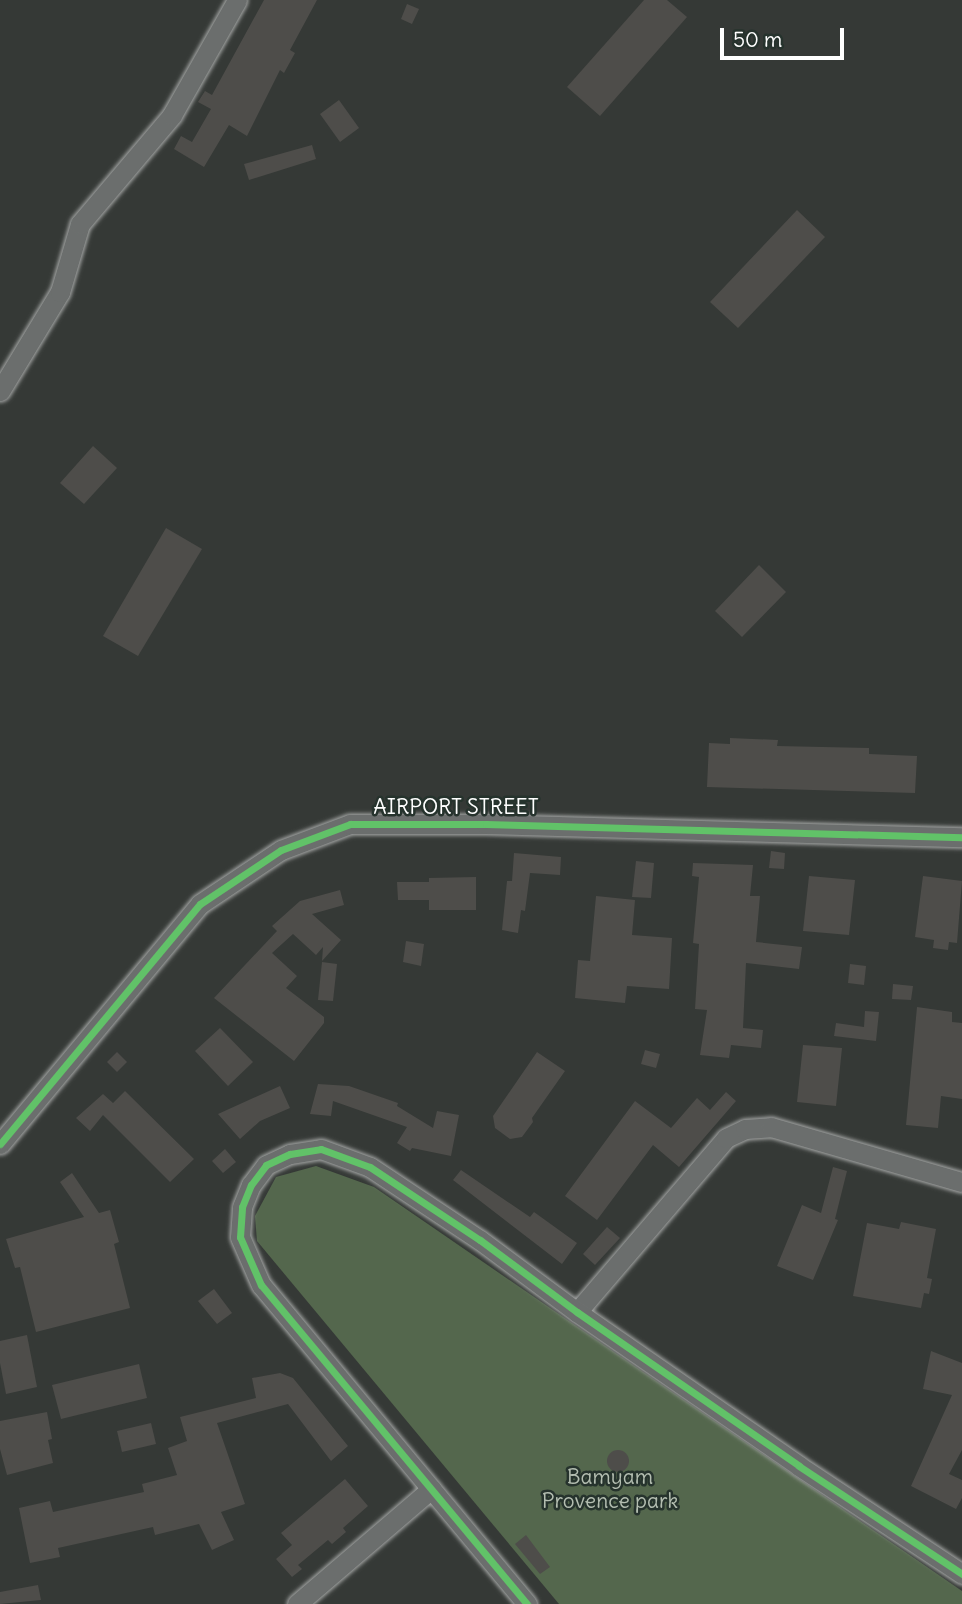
<!DOCTYPE html>
<style>
body{margin:0}
#map{position:relative;width:962px;height:1604px;overflow:hidden;background:#353936;font-family:Delius,sans-serif}
div>[style]{position:absolute}
.green>*{inset:0;background:#54674d}
.building>*{inset:0;background:#4e4d4a}
.round{border-radius:50%}
.roads{filter:drop-shadow(0 0 2px #a4a6a5) drop-shadow(0 0 2px #a4a6a5)}
.street>*{height:19px;margin:-9.5px;padding:0 9.5px;transform-origin:9.5px;border-radius:9.5px;background:#6b6e6d}
.cycleway>*{height:7px;margin:-3.5px;padding:0 3.5px;transform-origin:3.5px;border-radius:3.5px;background:#61c268}
span{translate:-50% -50%;white-space:nowrap;text-align:center;line-height:1.15;-webkit-text-stroke:5px #26332d;paint-order:stroke}
.street-label{font-size:21px;color:#fff}
.park-label{font-size:21px;color:#b4beb1}
.scale{position:absolute;left:720px;top:28px;width:124px;height:32px;box-sizing:border-box;border:4px solid #fff;border-top:0;padding-left:9px;font-size:21px;line-height:24px;white-space:nowrap;color:#fff;-webkit-text-stroke:5px #26332d;paint-order:stroke}
</style>
<div id="map">
<div class="green">
<div style="clip-path:polygon(316px 1166px,374px 1187px,962px 1591px,962px 1604px,559px 1604px,257px 1241px,255px 1216px,276px 1177px)"></div>
</div>
<div class="building">
<div style="clip-path:polygon(264px 0,317px 0,290px 50px,295px 53px,284px 73px,280px 70px,247px 136px,229px 125px,204px 167px,174px 149px,181px 136px,192px 142px,211px 109px,198px 102px,205px 91px,212px 95px)"></div>
<div style="clip-path:polygon(644px 0,667px 0,687px 17px,600px 116px,567px 87px)"></div>
<div style="clip-path:polygon(407px 4px,419px 9px,412px 24px,401px 19px)"></div>
<div style="clip-path:polygon(339px 100px,359px 128px,340px 142px,320px 114px)"></div>
<div style="clip-path:polygon(312px 145px,316px 159px,249px 180px,244px 164px)"></div>
<div style="clip-path:polygon(797px 210px,825px 237px,738px 328px,710px 302px)"></div>
<div style="clip-path:polygon(93px 446px,117px 468px,84px 504px,60px 483px)"></div>
<div style="clip-path:polygon(166px 528px,202px 549px,138px 656px,103px 636px)"></div>
<div style="clip-path:polygon(759px 565px,786px 592px,742px 637px,715px 611px)"></div>
<div style="clip-path:polygon(730px 738px,778px 740px,777px 746px,869px 748px,869px 754px,917px 756px,915px 793px,707px 787px,709px 743px,730px 744px)"></div>
<div style="clip-path:polygon(771px 851px,785px 853px,784px 869px,769px 868px)"></div>
<div style="clip-path:polygon(514px 853px,561px 857px,560px 875px,530px 873px,525px 911px,521px 910px,518px 933px,502px 930px,507px 881px,512px 881px)"></div>
<div style="clip-path:polygon(636px 861px,654px 863px,651px 898px,632px 897px)"></div>
<div style="clip-path:polygon(693px 863px,753px 865px,750px 896px,760px 896px,756px 942px,802px 947px,799px 969px,746px 963px,743px 1028px,763px 1030px,761px 1048px,731px 1045px,729px 1058px,700px 1055px,707px 1010px,695px 1009px,699px 944px,693px 943px,699px 877px,692px 876px)"></div>
<div style="clip-path:polygon(809px 876px,855px 880px,849px 935px,803px 931px)"></div>
<div style="clip-path:polygon(923px 876px,962px 881px,957px 943px,949px 942px,948px 950px,933px 948px,934px 940px,915px 937px)"></div>
<div style="clip-path:polygon(476px 877px,476px 910px,429px 910px,429px 900px,398px 900px,397px 882px,429px 882px,429px 878px)"></div>
<div style="clip-path:polygon(340px 890px,344px 905px,312px 914px,341px 940px,322px 961px,323px 947px,316px 955px,293px 934px,272px 953px,297px 976px,286px 988px,324px 1017px,324px 1023px,294px 1061px,214px 998px,277px 931px,272px 926px,300px 901px)"></div>
<div style="clip-path:polygon(596px 896px,635px 900px,632px 935px,672px 938px,669px 989px,627px 986px,625px 1003px,575px 998px,578px 960px,590px 961px)"></div>
<div style="clip-path:polygon(406px 941px,424px 944px,421px 966px,403px 962px)"></div>
<div style="clip-path:polygon(322px 962px,337px 964px,333px 1001px,318px 1000px)"></div>
<div style="clip-path:polygon(850px 964px,866px 966px,864px 985px,848px 983px)"></div>
<div style="clip-path:polygon(893px 984px,913px 986px,911px 1000px,892px 999px)"></div>
<div style="clip-path:polygon(917px 1007px,952px 1012px,952px 1022px,962px 1023px,962px 1099px,941px 1096px,938px 1128px,906px 1125px)"></div>
<div style="clip-path:polygon(865px 1011px,879px 1012px,876px 1041px,834px 1036px,836px 1023px,864px 1027px)"></div>
<div style="clip-path:polygon(220px 1028px,253px 1062px,228px 1086px,195px 1051px)"></div>
<div style="clip-path:polygon(803px 1045px,842px 1048px,836px 1106px,797px 1102px)"></div>
<div style="clip-path:polygon(645px 1050px,660px 1054px,656px 1068px,641px 1064px)"></div>
<div style="clip-path:polygon(117px 1052px,127px 1062px,117px 1072px,107px 1062px)"></div>
<div style="clip-path:polygon(537px 1052px,565px 1071px,532px 1118px,533px 1122px,522px 1137px,510px 1139px,495px 1128px,493px 1116px)"></div>
<div style="clip-path:polygon(318px 1084px,349px 1086px,398px 1103px,397px 1106px,433px 1128px,437px 1111px,459px 1115px,451px 1156px,412px 1148px,410px 1151px,397px 1143px,407px 1127px,333px 1101px,331px 1116px,310px 1114px)"></div>
<div style="clip-path:polygon(280px 1086px,290px 1108px,260px 1121px,240px 1139px,218px 1114px)"></div>
<div style="clip-path:polygon(125px 1091px,194px 1159px,170px 1182px,103px 1115px,90px 1131px,76px 1118px,103px 1094px,113px 1103px)"></div>
<div style="clip-path:polygon(726px 1092px,736px 1101px,679px 1167px,653px 1145px,597px 1220px,565px 1196px,635px 1101px,671px 1128px,697px 1098px,710px 1110px)"></div>
<div style="clip-path:polygon(225px 1149px,236px 1162px,223px 1173px,212px 1161px)"></div>
<div style="clip-path:polygon(833px 1167px,847px 1171px,835px 1219px,838px 1220px,813px 1280px,777px 1266px,802px 1205px,821px 1213px)"></div>
<div style="clip-path:polygon(461px 1170px,530px 1217px,534px 1212px,577px 1243px,562px 1264px,453px 1180px)"></div>
<div style="clip-path:polygon(72px 1173px,99px 1213px,110px 1210px,119px 1242px,114px 1244px,130px 1308px,36px 1332px,20px 1267px,15px 1268px,6px 1239px,84px 1217px,60px 1182px)"></div>
<div style="clip-path:polygon(901px 1222px,936px 1229px,927px 1278px,932px 1279px,929px 1294px,924px 1293px,921px 1308px,853px 1296px,867px 1223px,899px 1229px)"></div>
<div style="clip-path:polygon(607px 1227px,620px 1238px,595px 1265px,583px 1254px)"></div>
<div style="clip-path:polygon(214px 1289px,232px 1313px,217px 1324px,198px 1301px)"></div>
<div style="clip-path:polygon(27px 1335px,37px 1387px,6px 1394px,0 1363px,0 1341px)"></div>
<div style="clip-path:polygon(931px 1351px,962px 1363px,962px 1450px,949px 1474px,962px 1480px,962px 1498px,956px 1509px,911px 1486px,952px 1395px,923px 1389px)"></div>
<div style="clip-path:polygon(139px 1364px,147px 1398px,61px 1419px,52px 1385px)"></div>
<div style="clip-path:polygon(280px 1373px,293px 1378px,348px 1446px,331px 1461px,288px 1404px,217px 1423px,245px 1504px,221px 1512px,234px 1540px,212px 1550px,199px 1524px,155px 1535px,153px 1527px,58px 1548px,60px 1557px,30px 1563px,19px 1508px,50px 1501px,53px 1512px,144px 1492px,142px 1484px,177px 1475px,168px 1448px,187px 1441px,180px 1417px,256px 1398px,252px 1378px)"></div>
<div style="clip-path:polygon(47px 1412px,52px 1439px,48px 1440px,53px 1463px,7px 1475px,0 1449px,0 1421px)"></div>
<div style="clip-path:polygon(151px 1423px,156px 1444px,122px 1452px,117px 1431px)"></div>
<div class="round" style="left:607px;top:1450px;width:22px;height:22px"></div>
<div style="clip-path:polygon(345px 1479px,368px 1506px,343px 1528px,346px 1532px,332px 1544px,328px 1540px,298px 1565px,302px 1569px,292px 1577px,276px 1559px,292px 1545px,281px 1533px)"></div>
<div style="clip-path:polygon(526px 1535px,550px 1567px,540px 1574px,515px 1544px)"></div>
<div style="clip-path:polygon(38px 1585px,41px 1600px,0 1604px,0 1592px)"></div>
</div>
<div class="roads">
<div class="street">
<div style="left:0;top:391px;width:116px;rotate:-58.8deg"></div>
<div style="left:60px;top:292px;width:71px;rotate:-73.6deg"></div>
<div style="left:80px;top:224px;width:143px;rotate:-49.8deg"></div>
<div style="left:172px;top:115px;width:132px;rotate:-60.5deg"></div>
<div style="left:0;top:1144px;width:312px;rotate:-50.2deg"></div>
<div style="left:200px;top:904px;width:97px;rotate:-33.7deg"></div>
<div style="left:281px;top:850px;width:74px;rotate:-20.6deg"></div>
<div style="left:350px;top:824px;width:136px"></div>
<div style="left:486px;top:824px;width:476px;rotate:1.6deg"></div>
<div style="left:577px;top:1312px;width:229px;rotate:-49.4deg"></div>
<div style="left:726px;top:1138px;width:21px;rotate:-25deg"></div>
<div style="left:745px;top:1129px;width:26px;rotate:-4deg"></div>
<div style="left:771px;top:1127px;width:199px;rotate:16.1deg"></div>
<div style="left:297px;top:1604px;width:177px;rotate:-40.6deg"></div>
<div style="left:527px;top:1604px;width:415px;rotate:-129.8deg"></div>
<div style="left:261px;top:1285px;width:52px;rotate:-113.6deg"></div>
<div style="left:240px;top:1237px;width:30px;rotate:-86deg"></div>
<div style="left:242px;top:1207px;width:24px;rotate:-68deg"></div>
<div style="left:251px;top:1185px;width:25px;rotate:-53deg"></div>
<div style="left:266px;top:1165px;width:26px;rotate:-25deg"></div>
<div style="left:290px;top:1154px;width:31px;rotate:-9deg"></div>
<div style="left:321px;top:1149px;width:52px;rotate:20.2deg"></div>
<div style="left:370px;top:1167px;width:132px;rotate:33.6deg"></div>
<div style="left:480px;top:1240px;width:121px;rotate:36.6deg"></div>
<div style="left:577px;top:1312px;width:270px;rotate:34.7deg"></div>
<div style="left:799px;top:1466px;width:196px;rotate:33.5deg"></div>
</div>
</div>
<div class="cycleway">
<div style="left:0;top:1144px;width:312px;rotate:-50.2deg"></div>
<div style="left:200px;top:904px;width:97px;rotate:-33.7deg"></div>
<div style="left:281px;top:850px;width:74px;rotate:-20.6deg"></div>
<div style="left:350px;top:824px;width:136px"></div>
<div style="left:486px;top:824px;width:476px;rotate:1.6deg"></div>
<div style="left:527px;top:1604px;width:415px;rotate:-129.8deg"></div>
<div style="left:261px;top:1285px;width:52px;rotate:-113.6deg"></div>
<div style="left:240px;top:1237px;width:30px;rotate:-86deg"></div>
<div style="left:242px;top:1207px;width:24px;rotate:-68deg"></div>
<div style="left:251px;top:1185px;width:25px;rotate:-53deg"></div>
<div style="left:266px;top:1165px;width:26px;rotate:-25deg"></div>
<div style="left:290px;top:1154px;width:31px;rotate:-9deg"></div>
<div style="left:321px;top:1149px;width:52px;rotate:20.2deg"></div>
<div style="left:370px;top:1167px;width:132px;rotate:33.6deg"></div>
<div style="left:480px;top:1240px;width:121px;rotate:36.6deg"></div>
<div style="left:577px;top:1312px;width:270px;rotate:34.7deg"></div>
<div style="left:799px;top:1466px;width:196px;rotate:33.5deg"></div>
</div>
<div class="street-label">
<span style="left:456px;top:807px">AIRPORT STREET</span>
</div>
<div class="park-label">
<span style="left:610px;top:1489px">Bamyam<br>Provence park</span>
</div>
<div class="scale">50 m</div>
</div>
